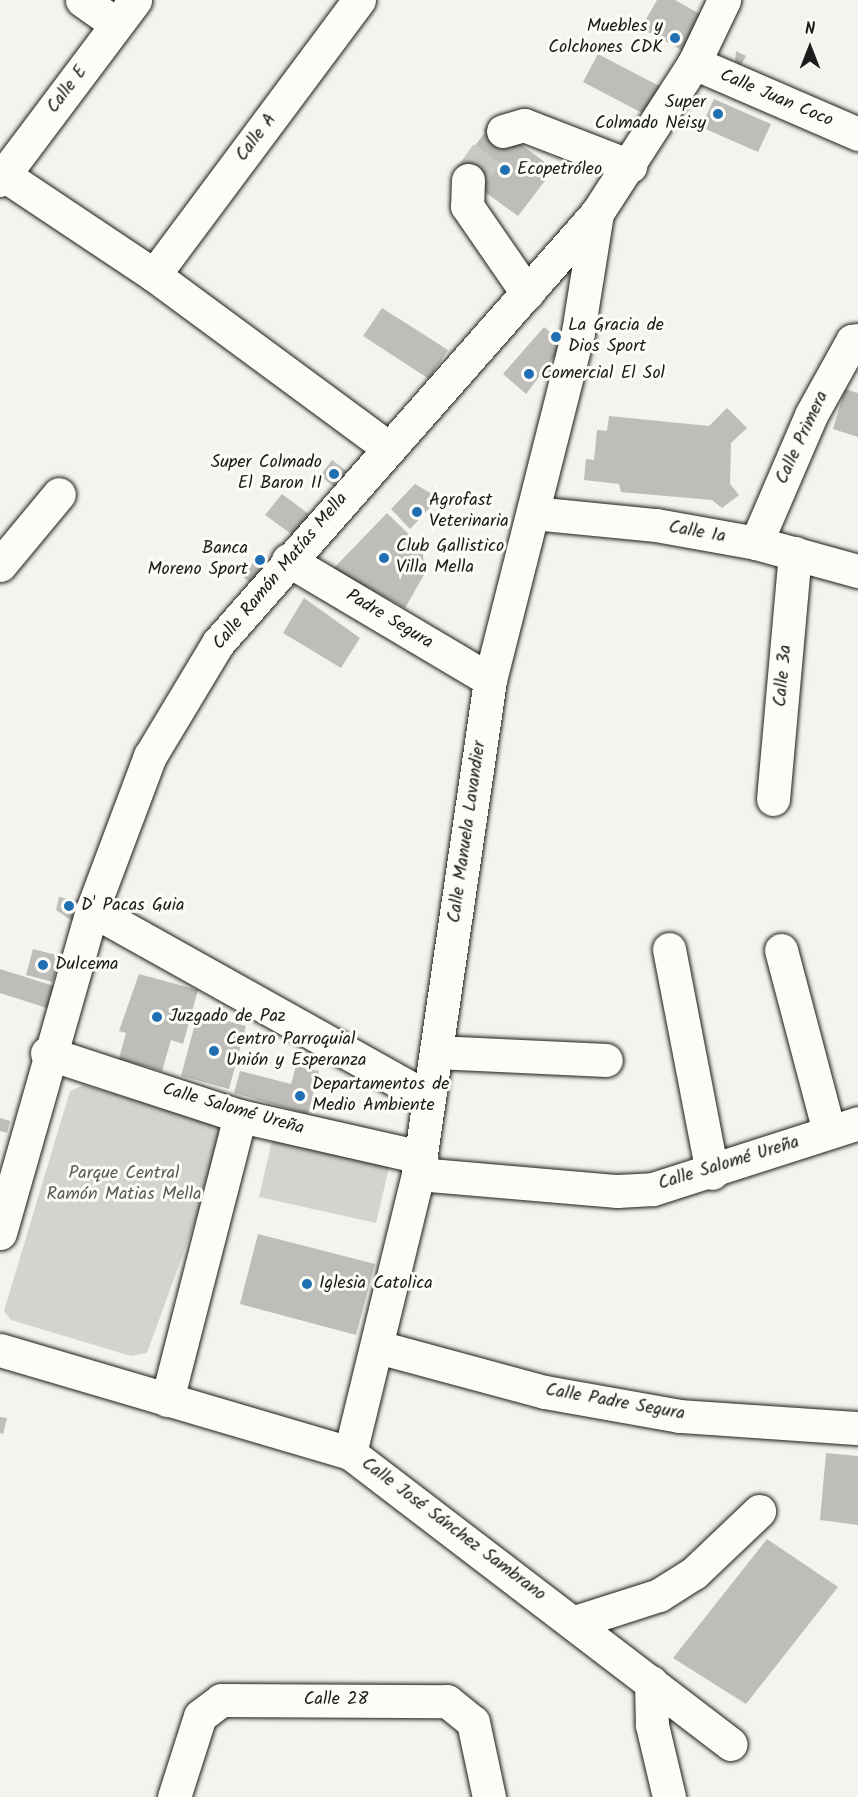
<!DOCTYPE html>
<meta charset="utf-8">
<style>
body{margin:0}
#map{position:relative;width:858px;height:1797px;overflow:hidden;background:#f4f3ee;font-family:Kalam,sans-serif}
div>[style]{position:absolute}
.green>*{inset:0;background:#d4d3cf}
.building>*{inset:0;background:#bebdba}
.minor-tunnel>*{height:33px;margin-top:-16.5px;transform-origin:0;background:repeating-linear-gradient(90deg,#c9c8c4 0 33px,transparent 0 49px)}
.roads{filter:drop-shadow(0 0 2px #1c1c1c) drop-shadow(0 0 2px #1c1c1c)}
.minor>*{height:33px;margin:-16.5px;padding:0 16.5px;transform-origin:16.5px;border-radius:16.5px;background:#fdfcf7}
.major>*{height:33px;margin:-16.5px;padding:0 16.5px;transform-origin:16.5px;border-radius:16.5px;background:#fdfcf7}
.dots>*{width:16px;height:16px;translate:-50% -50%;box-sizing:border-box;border:3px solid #fdfcf7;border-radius:50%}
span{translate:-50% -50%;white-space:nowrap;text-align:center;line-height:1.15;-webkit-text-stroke:6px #fdfcf7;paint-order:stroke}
.poi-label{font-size:18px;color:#1c1c1c}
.right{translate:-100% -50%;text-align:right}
.left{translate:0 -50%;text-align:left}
.street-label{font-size:18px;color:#1c1c1c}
.park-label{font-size:18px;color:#5c5c5b}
.north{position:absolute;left:780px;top:18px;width:60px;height:60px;-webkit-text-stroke:4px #fdfcf7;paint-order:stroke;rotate:0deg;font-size:16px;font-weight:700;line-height:24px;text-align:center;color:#1c1c1c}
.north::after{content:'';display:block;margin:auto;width:21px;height:27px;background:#1c1c1c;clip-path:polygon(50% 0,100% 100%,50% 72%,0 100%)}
</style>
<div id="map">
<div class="green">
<div style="clip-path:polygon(84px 1085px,215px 1125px,225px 1139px,147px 1353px,131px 1356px,11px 1320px,4px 1311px,70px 1091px)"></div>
<div style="clip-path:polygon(274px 1132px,391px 1159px,376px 1223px,259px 1197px)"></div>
</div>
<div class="building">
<div style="clip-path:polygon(657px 0,675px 0,707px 18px,687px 53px,641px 28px)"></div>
<div style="clip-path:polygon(736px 51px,746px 56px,741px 65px,735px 62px)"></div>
<div style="clip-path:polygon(598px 54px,663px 88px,648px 116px,583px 82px)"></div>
<div style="clip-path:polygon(714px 99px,771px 124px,758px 152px,701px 127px)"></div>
<div style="clip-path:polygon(492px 123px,554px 169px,518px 216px,456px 171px)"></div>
<div style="clip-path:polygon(382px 308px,448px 350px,429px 379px,363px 336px)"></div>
<div style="clip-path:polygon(544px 327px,564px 344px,526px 394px,503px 374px)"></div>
<div style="clip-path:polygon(845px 389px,858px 393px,858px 437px,833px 429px)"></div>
<div style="clip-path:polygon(727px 408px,747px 428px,731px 443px,730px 484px,739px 495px,722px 508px,712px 500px,621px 492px,619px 484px,584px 480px,586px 459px,594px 460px,597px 430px,607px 431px,609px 416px,709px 426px)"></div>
<div style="clip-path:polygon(332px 460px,348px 472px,336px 488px,320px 476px)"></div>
<div style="clip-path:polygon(415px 484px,439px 498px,410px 529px,391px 509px)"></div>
<div style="clip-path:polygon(282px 494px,310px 515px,294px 536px,265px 515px)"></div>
<div style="clip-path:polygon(387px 513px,422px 547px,425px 573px,405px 608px,333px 569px)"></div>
<div style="clip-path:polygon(259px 556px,270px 564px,253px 585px,242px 576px)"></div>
<div style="clip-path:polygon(304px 598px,360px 638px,341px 668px,283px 633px)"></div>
<div style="clip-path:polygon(59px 897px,81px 901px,77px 924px,56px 910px)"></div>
<div style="clip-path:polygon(33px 949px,60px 956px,53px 982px,26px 975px)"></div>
<div style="clip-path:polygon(0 969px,54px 986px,47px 1008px,0 993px)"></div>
<div style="clip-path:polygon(139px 974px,198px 990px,183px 1044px,171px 1040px,162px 1071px,119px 1059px,126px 1033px,119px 1031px)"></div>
<div style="clip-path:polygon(198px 1013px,246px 1026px,229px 1089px,181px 1076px)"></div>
<div style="clip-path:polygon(296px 1066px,319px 1071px,308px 1114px,234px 1093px,240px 1071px,291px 1084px)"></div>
<div style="clip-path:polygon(0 1118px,10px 1121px,7px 1133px,0 1131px)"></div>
<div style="clip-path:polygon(258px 1234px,375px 1264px,356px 1335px,240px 1304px)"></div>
<div style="clip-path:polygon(0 1417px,7px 1418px,3px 1434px,0 1433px)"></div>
<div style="clip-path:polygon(826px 1453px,858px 1456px,858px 1525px,820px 1520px)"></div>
<div style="clip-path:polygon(767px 1539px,838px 1587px,746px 1704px,673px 1658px)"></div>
</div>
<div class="minor-tunnel">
<div style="left:468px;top:180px;width:60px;rotate:-54.5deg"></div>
</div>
<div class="roads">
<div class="minor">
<div style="left:82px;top:0;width:42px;rotate:35.2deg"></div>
<div style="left:694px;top:63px;width:179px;rotate:23.4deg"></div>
<div style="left:503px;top:131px;width:22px;rotate:-16deg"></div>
<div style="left:524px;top:125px;width:114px;rotate:21.1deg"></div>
<div style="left:4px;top:175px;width:180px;rotate:33.7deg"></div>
<div style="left:154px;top:275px;width:292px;rotate:36.4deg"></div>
<div style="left:0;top:180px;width:225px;rotate:-53.1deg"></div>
<div style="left:468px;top:180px;width:26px;rotate:92deg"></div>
<div style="left:467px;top:206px;width:106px;rotate:55.4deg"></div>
<div style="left:154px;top:275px;width:343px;rotate:-53.3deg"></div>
<div style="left:533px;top:513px;width:124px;rotate:5.6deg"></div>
<div style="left:656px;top:525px;width:102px;rotate:10.2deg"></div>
<div style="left:756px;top:543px;width:106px;rotate:15.4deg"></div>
<div style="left:756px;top:543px;width:139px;rotate:-66.7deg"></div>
<div style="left:811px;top:415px;width:85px;rotate:-61deg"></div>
<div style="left:852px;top:341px;width:6px;rotate:-9deg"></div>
<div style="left:288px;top:560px;width:235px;rotate:30.7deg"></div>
<div style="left:0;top:565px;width:92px;rotate:-50.3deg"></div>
<div style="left:773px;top:799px;width:247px;rotate:-84.9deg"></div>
<div style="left:92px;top:910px;width:385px;rotate:29.2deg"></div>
<div style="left:669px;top:949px;width:228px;rotate:79.1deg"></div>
<div style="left:781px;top:950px;width:188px;rotate:75.2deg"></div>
<div style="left:436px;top:1052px;width:170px;rotate:2.7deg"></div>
<div style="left:47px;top:1053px;width:203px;rotate:18.1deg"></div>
<div style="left:240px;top:1116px;width:186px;rotate:12.8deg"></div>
<div style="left:418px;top:1174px;width:200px;rotate:4.9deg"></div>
<div style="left:617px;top:1191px;width:36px;rotate:-3deg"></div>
<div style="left:653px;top:1189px;width:215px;rotate:-17.8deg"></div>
<div style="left:378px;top:1347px;width:173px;rotate:15.1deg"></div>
<div style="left:545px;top:1392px;width:137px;rotate:10.1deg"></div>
<div style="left:680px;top:1416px;width:178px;rotate:3.9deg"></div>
<div style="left:0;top:1350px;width:365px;rotate:16.4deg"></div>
<div style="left:350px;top:1453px;width:479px;rotate:37.4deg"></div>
<div style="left:167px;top:1400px;width:293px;rotate:-75.6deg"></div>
<div style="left:350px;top:1453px;width:287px;rotate:-76.3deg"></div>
<div style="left:418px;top:1174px;width:499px;rotate:-81.7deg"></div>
<div style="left:490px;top:680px;width:359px;rotate:-75.8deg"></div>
<div style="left:578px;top:332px;width:121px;rotate:-80.9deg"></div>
<div style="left:575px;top:1622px;width:88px;rotate:-17.8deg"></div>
<div style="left:659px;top:1595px;width:41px;rotate:-32.2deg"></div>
<div style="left:694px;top:1573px;width:90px;rotate:-43.6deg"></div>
<div style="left:651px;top:1682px;width:43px;rotate:88.7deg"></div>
<div style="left:652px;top:1725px;width:74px;rotate:76.7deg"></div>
<div style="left:174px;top:1797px;width:85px;rotate:-72.2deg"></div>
<div style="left:200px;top:1716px;width:26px;rotate:-37deg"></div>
<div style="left:221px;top:1700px;width:226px;rotate:0.3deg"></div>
<div style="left:447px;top:1701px;width:33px;rotate:39deg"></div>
<div style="left:473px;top:1722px;width:77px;rotate:78deg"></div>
</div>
<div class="major">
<div style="left:0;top:1233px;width:336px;rotate:-74.1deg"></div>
<div style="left:92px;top:910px;width:165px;rotate:-69.4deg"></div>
<div style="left:150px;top:756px;width:132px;rotate:-59deg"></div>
<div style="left:218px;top:643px;width:573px;rotate:-48.61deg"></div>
<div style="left:597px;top:213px;width:179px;rotate:-57.1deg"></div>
<div style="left:694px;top:63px;width:70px;rotate:-64.5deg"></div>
</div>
</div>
<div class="dots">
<div style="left:675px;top:38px;background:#1f6fb2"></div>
<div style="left:718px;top:114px;background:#1f6fb2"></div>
<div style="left:505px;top:170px;background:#1f6fb2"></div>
<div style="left:556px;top:337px;background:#1f6fb2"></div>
<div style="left:529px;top:374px;background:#1f6fb2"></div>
<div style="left:334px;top:474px;background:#1f6fb2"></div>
<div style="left:417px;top:512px;background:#1f6fb2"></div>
<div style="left:384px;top:558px;background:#1f6fb2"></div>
<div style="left:260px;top:560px;background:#1f6fb2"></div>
<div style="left:69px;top:906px;background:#1f6fb2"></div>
<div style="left:43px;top:965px;background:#1f6fb2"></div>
<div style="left:157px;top:1017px;background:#1f6fb2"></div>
<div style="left:214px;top:1051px;background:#1f6fb2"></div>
<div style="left:300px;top:1096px;background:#1f6fb2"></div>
<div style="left:307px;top:1284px;background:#1f6fb2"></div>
</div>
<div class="poi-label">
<span class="right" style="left:663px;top:38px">Muebles y<br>Colchones CDK</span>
<span class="right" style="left:706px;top:114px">Super<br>Colmado Neisy</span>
<span class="left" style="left:517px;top:170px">Ecopetróleo</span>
<span class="left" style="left:568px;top:337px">La Gracia de<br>Dios Sport</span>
<span class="left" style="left:541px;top:374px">Comercial El Sol</span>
<span class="right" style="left:322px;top:474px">Super Colmado<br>El Baron II</span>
<span class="left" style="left:429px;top:512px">Agrofast<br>Veterinaria</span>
<span class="left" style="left:396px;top:558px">Club Gallistico<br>Villa Mella</span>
<span class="right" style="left:248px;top:560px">Banca<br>Moreno Sport</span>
<span class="left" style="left:81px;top:906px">D' Pacas Guia</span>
<span class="left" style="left:55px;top:965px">Dulcema</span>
<span class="left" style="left:169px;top:1017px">Juzgado de Paz</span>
<span class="left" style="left:226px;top:1051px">Centro Parroquial<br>Unión y Esperanza</span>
<span class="left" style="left:312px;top:1096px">Departamentos de<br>Medio Ambiente</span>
<span class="left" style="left:319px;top:1284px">Iglesia Catolica</span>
</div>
<div class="street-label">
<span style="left:68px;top:90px;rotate:-53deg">Calle E</span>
<span style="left:776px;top:99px;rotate:23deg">Calle Juan Coco</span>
<span style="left:257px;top:138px;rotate:-53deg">Calle A</span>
<span style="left:803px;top:438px;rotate:-65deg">Calle Primera</span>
<span style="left:697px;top:533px;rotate:10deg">Calle 1a</span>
<span style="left:281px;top:572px;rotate:-50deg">Calle Ramón Matías Mella</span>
<span style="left:389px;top:620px;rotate:31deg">Padre Segura</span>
<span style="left:784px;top:676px;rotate:-85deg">Calle 3a</span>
<span style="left:468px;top:832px;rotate:-82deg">Calle Manuela Lavandier</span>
<span style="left:233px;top:1110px;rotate:16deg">Calle Salomé Ureña</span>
<span style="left:729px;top:1164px;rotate:-17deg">Calle Salomé Ureña</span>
<span style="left:615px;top:1403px;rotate:10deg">Calle Padre Segura</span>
<span style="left:453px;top:1530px;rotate:37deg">Calle José Sánchez Sambrano</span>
<span style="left:336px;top:1700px">Calle 28</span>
</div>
<div class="park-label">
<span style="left:124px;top:1185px">Parque Central<br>Ramón Matias Mella</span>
</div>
<div class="north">N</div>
</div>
